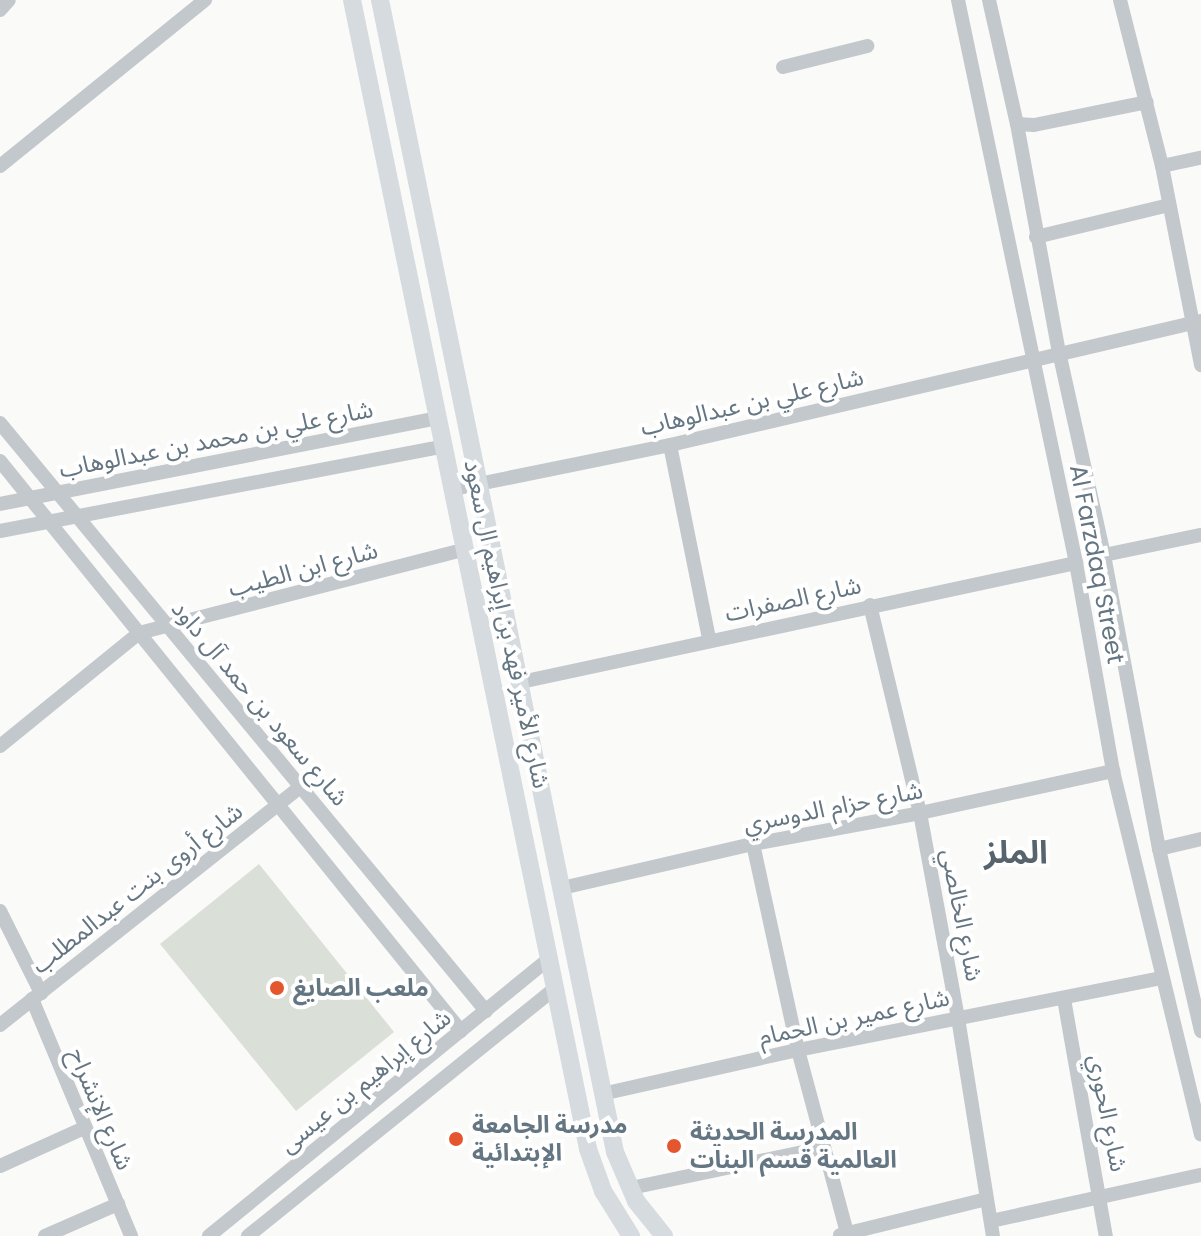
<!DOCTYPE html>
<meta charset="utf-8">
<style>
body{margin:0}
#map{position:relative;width:1201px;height:1236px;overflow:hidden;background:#fafaf8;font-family:Poppins,"Noto Sans Arabic",sans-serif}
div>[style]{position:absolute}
.green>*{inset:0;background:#dadfd7}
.minor>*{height:14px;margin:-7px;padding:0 7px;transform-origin:7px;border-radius:7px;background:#c3c8cc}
.major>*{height:18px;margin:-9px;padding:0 9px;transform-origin:9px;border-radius:9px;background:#d6dbdf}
.dots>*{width:22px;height:22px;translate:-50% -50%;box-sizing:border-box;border:4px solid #fff;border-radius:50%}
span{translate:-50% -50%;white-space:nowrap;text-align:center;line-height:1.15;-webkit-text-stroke:8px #fff;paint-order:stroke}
.street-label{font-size:24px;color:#657683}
.poi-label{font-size:24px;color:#657683;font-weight:700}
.left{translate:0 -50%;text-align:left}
.district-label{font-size:32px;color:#57646e;font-weight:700}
</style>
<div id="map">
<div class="green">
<div style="clip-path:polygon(259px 864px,394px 1032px,296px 1111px,160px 944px)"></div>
</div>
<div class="minor">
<div style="left:958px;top:0;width:575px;rotate:78.16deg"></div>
<div style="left:1076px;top:563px;width:211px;rotate:79.9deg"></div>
<div style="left:1113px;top:771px;width:374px;rotate:76.4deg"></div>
<div style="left:989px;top:0;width:127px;rotate:77.3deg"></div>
<div style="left:1017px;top:124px;width:232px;rotate:79.6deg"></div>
<div style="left:1059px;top:352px;width:208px;rotate:77.5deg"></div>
<div style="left:1104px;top:555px;width:299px;rotate:79.4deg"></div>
<div style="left:1159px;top:849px;width:187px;rotate:77deg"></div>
<div style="left:1120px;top:0;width:171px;rotate:75.8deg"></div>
<div style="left:1162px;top:166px;width:203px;rotate:78.9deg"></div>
<div style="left:0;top:10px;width:13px;rotate:-48deg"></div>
<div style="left:783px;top:67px;width:87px;rotate:-14deg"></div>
<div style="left:1017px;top:124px;width:17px;rotate:3deg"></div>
<div style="left:1034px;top:125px;width:115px;rotate:-11.5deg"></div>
<div style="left:0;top:166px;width:264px;rotate:-39deg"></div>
<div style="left:1162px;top:166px;width:40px;rotate:-12deg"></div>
<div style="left:1036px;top:237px;width:137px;rotate:-13.5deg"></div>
<div style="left:0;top:423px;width:763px;rotate:50.43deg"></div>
<div style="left:670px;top:445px;width:198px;rotate:78.6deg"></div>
<div style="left:0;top:461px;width:733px;rotate:51.04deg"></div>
<div style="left:454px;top:489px;width:220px;rotate:-11.5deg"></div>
<div style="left:670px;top:445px;width:545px;rotate:-13.14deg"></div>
<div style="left:0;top:504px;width:447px;rotate:-11.1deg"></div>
<div style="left:0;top:531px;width:453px;rotate:-10.8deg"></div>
<div style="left:1104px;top:555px;width:99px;rotate:-11.7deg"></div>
<div style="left:870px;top:605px;width:214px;rotate:76.5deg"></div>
<div style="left:920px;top:813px;width:208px;rotate:79.5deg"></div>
<div style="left:958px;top:1018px;width:221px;rotate:80.9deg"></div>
<div style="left:521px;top:682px;width:568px;rotate:-12.1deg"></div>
<div style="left:0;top:746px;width:179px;rotate:-39.1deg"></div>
<div style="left:139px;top:633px;width:338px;rotate:-14.4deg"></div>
<div style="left:753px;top:844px;width:211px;rotate:77.7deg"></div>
<div style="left:798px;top:1050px;width:193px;rotate:75deg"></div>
<div style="left:1159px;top:849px;width:43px;rotate:-13.4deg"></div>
<div style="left:562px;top:888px;width:196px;rotate:-13deg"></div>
<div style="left:753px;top:844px;width:170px;rotate:-10.5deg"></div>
<div style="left:920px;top:813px;width:198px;rotate:-12.3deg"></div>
<div style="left:0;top:911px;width:92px;rotate:63.4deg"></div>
<div style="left:32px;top:999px;width:257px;rotate:67.3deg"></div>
<div style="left:1064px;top:999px;width:241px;rotate:80deg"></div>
<div style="left:0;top:1025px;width:383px;rotate:-38.4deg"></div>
<div style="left:602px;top:1094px;width:201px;rotate:-12.7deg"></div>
<div style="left:798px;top:1050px;width:371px;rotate:-11.2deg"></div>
<div style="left:0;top:1166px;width:92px;rotate:-24.3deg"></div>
<div style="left:631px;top:1188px;width:196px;rotate:-11.8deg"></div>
<div style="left:991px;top:1221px;width:215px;rotate:-12.4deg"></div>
<div style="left:840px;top:1235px;width:151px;rotate:-13.8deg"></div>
<div style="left:45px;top:1236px;width:80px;rotate:-23.7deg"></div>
<div style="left:209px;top:1236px;width:437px;rotate:-39.2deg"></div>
<div style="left:248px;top:1236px;width:395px;rotate:-38.9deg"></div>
</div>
<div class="major">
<div style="left:352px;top:0;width:1173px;rotate:78.39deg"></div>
<div style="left:588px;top:1149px;width:45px;rotate:70.3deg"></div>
<div style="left:603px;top:1191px;width:53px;rotate:58.1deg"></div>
<div style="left:380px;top:0;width:1176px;rotate:78.47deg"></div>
<div style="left:615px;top:1152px;width:53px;rotate:66.8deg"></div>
<div style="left:636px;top:1201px;width:45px;rotate:51.3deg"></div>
</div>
<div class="dots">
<div style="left:277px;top:988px;background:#e4572e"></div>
<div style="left:456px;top:1139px;background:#e4572e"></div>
<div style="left:674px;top:1146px;background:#e4572e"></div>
</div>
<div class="street-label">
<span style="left:752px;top:402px;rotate:-13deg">شارع علي بن عبدالوهاب</span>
<span style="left:216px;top:439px;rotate:-11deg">شارع علي بن محمد بن عبدالوهاب</span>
<span style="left:1097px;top:564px;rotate:79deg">Al Farzdaq Street</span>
<span style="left:303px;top:569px;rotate:-15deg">شارع ابن الطيب</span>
<span style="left:793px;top:599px;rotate:-12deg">شارع الصفرات</span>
<span style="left:507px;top:624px;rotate:78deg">شارع الأمير فهد بن إبراهيم ال سعود</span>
<span style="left:260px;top:703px;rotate:50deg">شارع سعود بن حمد آل داود</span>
<span style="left:833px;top:807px;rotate:-11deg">شارع حزام الدوسري</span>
<span style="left:137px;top:888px;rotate:-38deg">شارع أروى بنت عبدالمطلب</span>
<span style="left:962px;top:915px;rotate:79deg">شارع الخالصي</span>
<span style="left:854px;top:1017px;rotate:-12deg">شارع عمير بن الحمام</span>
<span style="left:365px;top:1081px;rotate:-39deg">شارع إبراهيم بن عيسى</span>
<span style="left:101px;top:1109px;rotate:67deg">شارع الإنشراح</span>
<span style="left:1108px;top:1113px;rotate:79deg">شارع الحوري</span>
</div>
<div class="poi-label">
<span class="left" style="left:293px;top:988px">ملعب الصايغ</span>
<span class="left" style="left:472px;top:1139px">مدرسة الجامعة<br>الإبتدائية</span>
<span class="left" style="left:690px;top:1146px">المدرسة الحديثة<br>العالمية قسم البنات</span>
</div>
<div class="district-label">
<span style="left:1016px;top:852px">الملز</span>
</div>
</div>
